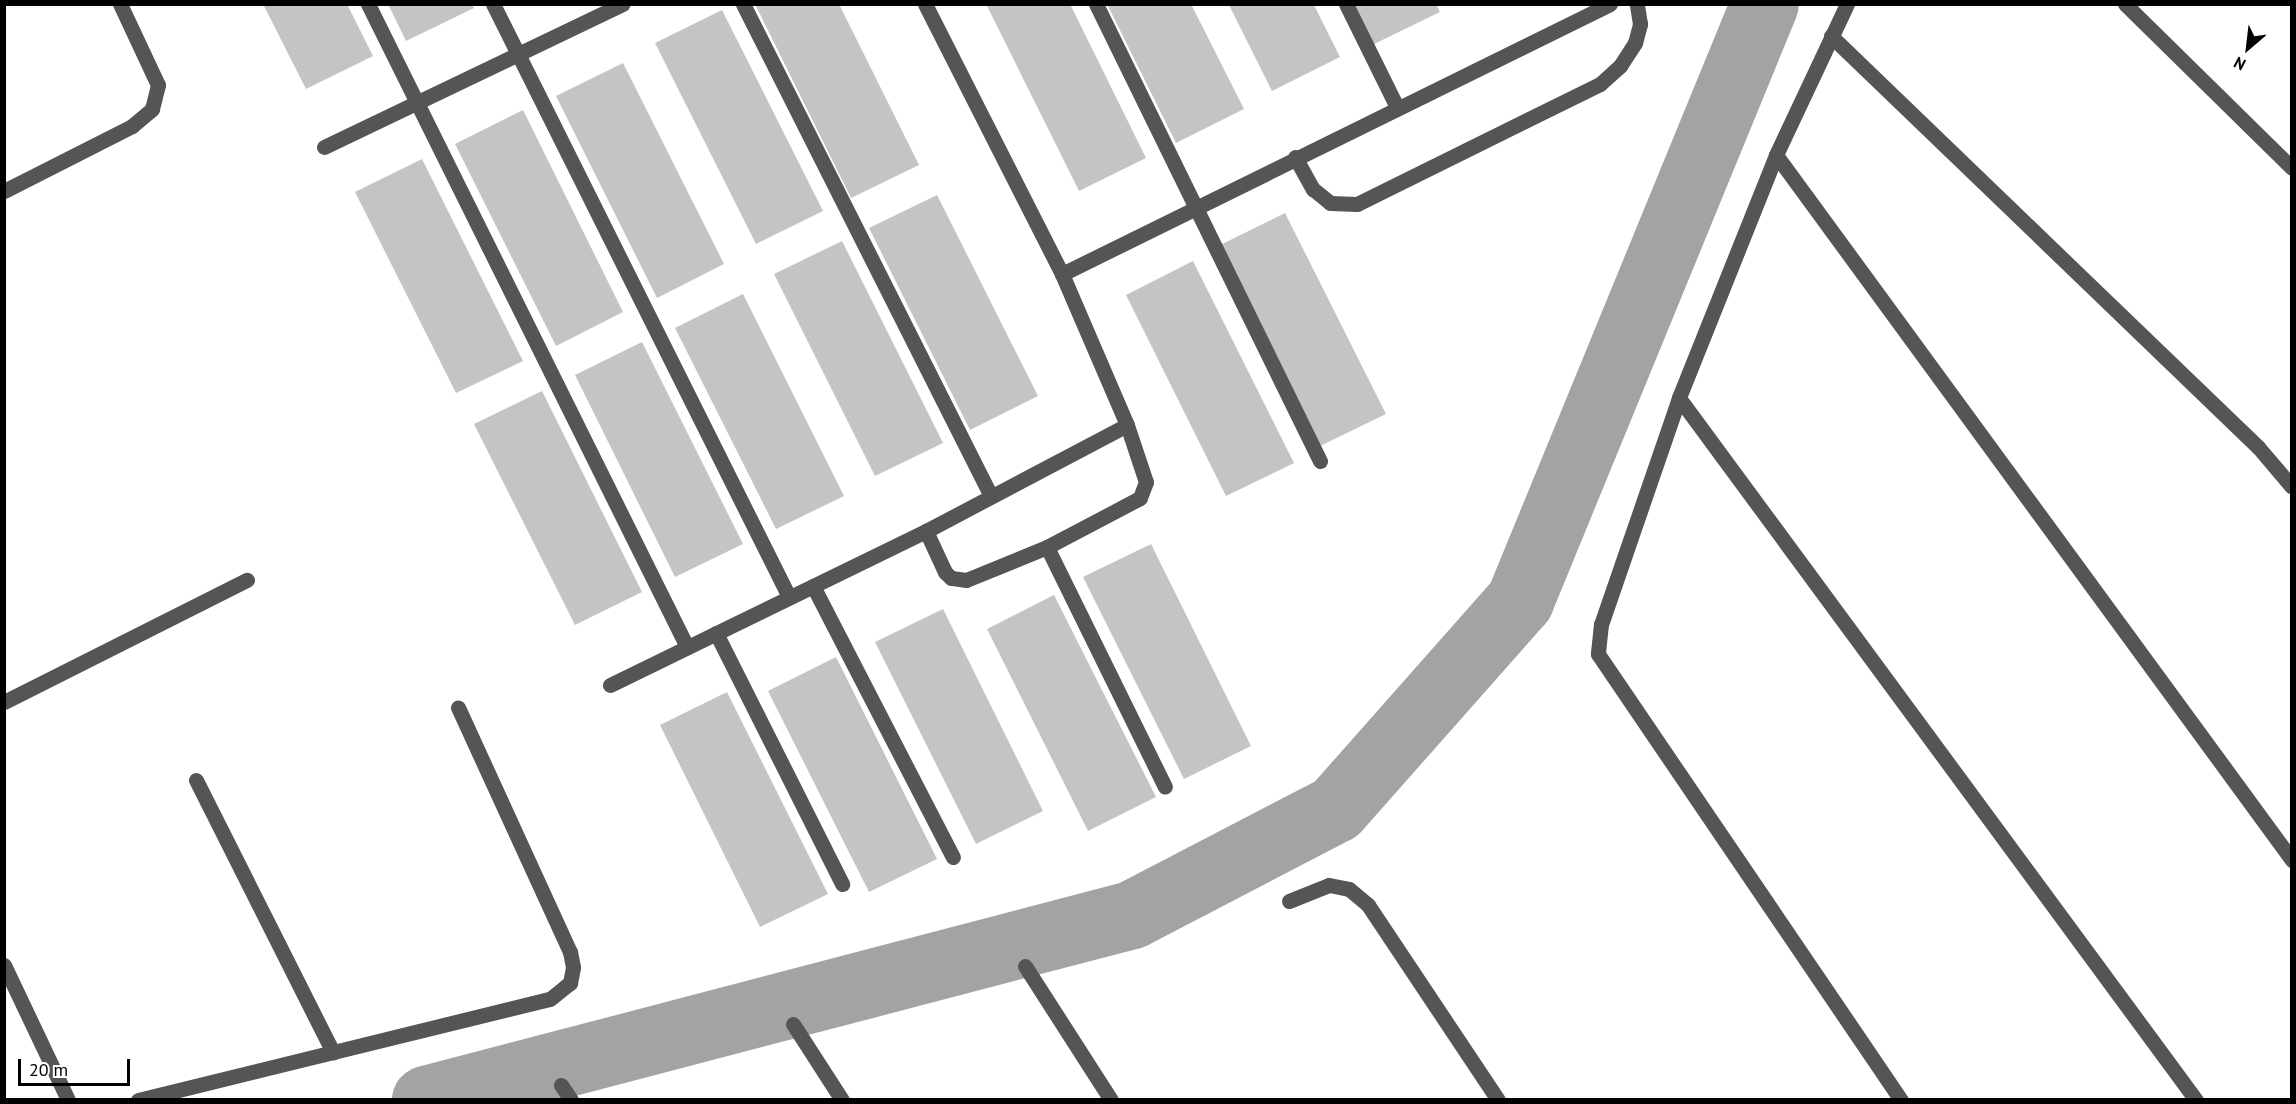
<!DOCTYPE html>
<style>
body{margin:0}
#map{position:relative;width:2296px;height:1104px;overflow:hidden;background:#fff;font-family:"PT Sans",sans-serif}
div>[style]{position:absolute}
.river>*{height:68px;margin:-34px;padding:0 34px;transform-origin:34px;border-radius:34px;background:#a3a3a3}
.building>*{inset:0;background:#c4c4c4}
.minor>*{height:15px;margin:-7.5px;padding:0 7.5px;transform-origin:7.5px;border-radius:7.5px;background:#555}
span{translate:-50% -50%;white-space:nowrap;text-align:center;line-height:1.15;-webkit-text-stroke:6px #fff;paint-order:stroke}
.frame{position:absolute;inset:0;border:6px solid #000;pointer-events:none}
.north{position:absolute;left:2218px;top:18px;width:60px;height:60px;-webkit-text-stroke:4px #fff;paint-order:stroke;rotate:208deg;font-size:16px;font-weight:700;line-height:24px;text-align:center;color:#000}
.north::after{content:'';display:block;margin:auto;width:21px;height:27px;background:#000;clip-path:polygon(50% 0,100% 100%,50% 72%,0 100%)}
.scale{position:absolute;left:18px;top:1059px;width:112px;height:27px;box-sizing:border-box;border:3px solid #000;border-top:0;padding-left:8px;font-size:18px;line-height:21px;white-space:nowrap;color:#000;-webkit-text-stroke:4px #fff;paint-order:stroke}
</style>
<div id="map">
<div class="river">
<div style="left:426px;top:1100px;width:730px;rotate:-14.68deg"></div>
<div style="left:1132px;top:915px;width:230px;rotate:-27.5deg"></div>
<div style="left:1336px;top:809px;width:278px;rotate:-48.5deg"></div>
<div style="left:1520px;top:601px;width:645px;rotate:-67.69deg"></div>
</div>
<div class="building">
<div style="clip-path:polygon(263px 4px,347px 4px,373px 56px,306px 89px)"></div>
<div style="clip-path:polygon(388px 4px,472px 4px,474px 8px,406px 41px)"></div>
<div style="clip-path:polygon(755px 4px,839px 4px,919px 165px,851px 198px)"></div>
<div style="clip-path:polygon(986px 4px,1070px 4px,1146px 158px,1079px 191px)"></div>
<div style="clip-path:polygon(1107px 4px,1191px 4px,1244px 109px,1176px 143px)"></div>
<div style="clip-path:polygon(1352px 4px,1436px 4px,1440px 12px,1372px 45px)"></div>
<div style="clip-path:polygon(1229px 5px,1314px 5px,1340px 57px,1272px 91px)"></div>
<div style="clip-path:polygon(722px 10px,823px 211px,756px 244px,655px 43px)"></div>
<div style="clip-path:polygon(623px 63px,724px 264px,657px 298px,556px 96px)"></div>
<div style="clip-path:polygon(523px 110px,623px 312px,556px 346px,455px 144px)"></div>
<div style="clip-path:polygon(422px 159px,523px 361px,456px 393px,355px 192px)"></div>
<div style="clip-path:polygon(937px 195px,1038px 396px,970px 430px,869px 228px)"></div>
<div style="clip-path:polygon(1285px 213px,1386px 414px,1318px 447px,1218px 246px)"></div>
<div style="clip-path:polygon(842px 241px,943px 443px,875px 476px,774px 274px)"></div>
<div style="clip-path:polygon(1193px 261px,1294px 463px,1226px 496px,1126px 295px)"></div>
<div style="clip-path:polygon(743px 294px,844px 496px,776px 529px,675px 328px)"></div>
<div style="clip-path:polygon(642px 342px,743px 544px,675px 577px,575px 375px)"></div>
<div style="clip-path:polygon(542px 391px,642px 592px,575px 625px,474px 424px)"></div>
<div style="clip-path:polygon(1151px 544px,1251px 746px,1184px 779px,1083px 577px)"></div>
<div style="clip-path:polygon(1054px 595px,1156px 797px,1088px 831px,987px 629px)"></div>
<div style="clip-path:polygon(943px 609px,1043px 811px,976px 844px,875px 642px)"></div>
<div style="clip-path:polygon(836px 657px,937px 859px,869px 892px,768px 691px)"></div>
<div style="clip-path:polygon(727px 692px,828px 894px,760px 927px,660px 725px)"></div>
</div>
<div class="minor">
<div style="left:368px;top:4px;width:718px;rotate:63.61deg"></div>
<div style="left:493px;top:4px;width:663px;rotate:63.47deg"></div>
<div style="left:743px;top:4px;width:551px;rotate:63.25deg"></div>
<div style="left:925px;top:4px;width:303px;rotate:63.1deg"></div>
<div style="left:1062px;top:274px;width:164px;rotate:66.7deg"></div>
<div style="left:1127px;top:425px;width:60px;rotate:71.6deg"></div>
<div style="left:1146px;top:482px;width:17px;rotate:111deg"></div>
<div style="left:1140px;top:498px;width:105px;rotate:152.2deg"></div>
<div style="left:1047px;top:547px;width:87px;rotate:157.8deg"></div>
<div style="left:966px;top:580px;width:15px;rotate:-172deg"></div>
<div style="left:951px;top:578px;width:8px;rotate:-135deg"></div>
<div style="left:945px;top:572px;width:45px;rotate:-114.9deg"></div>
<div style="left:1096px;top:4px;width:509px;rotate:63.89deg"></div>
<div style="left:1346px;top:4px;width:115px;rotate:63.7deg"></div>
<div style="left:1847px;top:4px;width:167px;rotate:115.2deg"></div>
<div style="left:1776px;top:155px;width:262px;rotate:111.8deg"></div>
<div style="left:1679px;top:398px;width:239px;rotate:109deg"></div>
<div style="left:1601px;top:624px;width:30px;rotate:96deg"></div>
<div style="left:1598px;top:654px;width:539px;rotate:55.81deg"></div>
<div style="left:2125px;top:4px;width:234px;rotate:44.5deg"></div>
<div style="left:1831px;top:36px;width:593px;rotate:43.91deg"></div>
<div style="left:2258px;top:447px;width:52px;rotate:49.6deg"></div>
<div style="left:324px;top:147px;width:331px;rotate:-25.6deg"></div>
<div style="left:1776px;top:155px;width:874px;rotate:53.8deg"></div>
<div style="left:1295px;top:157px;width:37px;rotate:61deg"></div>
<div style="left:1313px;top:189px;width:22px;rotate:39deg"></div>
<div style="left:1330px;top:203px;width:27px;rotate:2deg"></div>
<div style="left:1357px;top:204px;width:271px;rotate:-26.3deg"></div>
<div style="left:1600px;top:84px;width:27px;rotate:-42deg"></div>
<div style="left:1620px;top:66px;width:27px;rotate:-57deg"></div>
<div style="left:1635px;top:43px;width:20px;rotate:-75deg"></div>
<div style="left:1640px;top:24px;width:20px;rotate:-99deg"></div>
<div style="left:4px;top:191px;width:144px;rotate:-26.9deg"></div>
<div style="left:132px;top:126px;width:26px;rotate:-40deg"></div>
<div style="left:152px;top:109px;width:25px;rotate:-76deg"></div>
<div style="left:158px;top:85px;width:89px;rotate:-115.1deg"></div>
<div style="left:1062px;top:274px;width:611px;rotate:-26.23deg"></div>
<div style="left:1679px;top:398px;width:872px;rotate:53.63deg"></div>
<div style="left:1047px;top:547px;width:267px;rotate:63.8deg"></div>
<div style="left:813px;top:586px;width:305px;rotate:62.7deg"></div>
<div style="left:716px;top:633px;width:281px;rotate:63.3deg"></div>
<div style="left:610px;top:685px;width:352px;rotate:-26deg"></div>
<div style="left:926px;top:531px;width:227px;rotate:-27.8deg"></div>
<div style="left:4px;top:702px;width:272px;rotate:-26.7deg"></div>
<div style="left:196px;top:780px;width:305px;rotate:63.3deg"></div>
<div style="left:1289px;top:901px;width:43px;rotate:-21.8deg"></div>
<div style="left:1329px;top:885px;width:20px;rotate:11deg"></div>
<div style="left:1349px;top:889px;width:25px;rotate:40deg"></div>
<div style="left:1368px;top:905px;width:234px;rotate:56.3deg"></div>
<div style="left:4px;top:965px;width:149px;rotate:64.6deg"></div>
<div style="left:1025px;top:966px;width:159px;rotate:57.3deg"></div>
<div style="left:793px;top:1024px;width:90px;rotate:57.2deg"></div>
<div style="left:561px;top:1085px;width:18px;rotate:56deg"></div>
<div style="left:138px;top:1100px;width:424px;rotate:-13.8deg"></div>
<div style="left:550px;top:999px;width:26px;rotate:-39deg"></div>
<div style="left:570px;top:983px;width:16px;rotate:-79deg"></div>
<div style="left:573px;top:967px;width:15px;rotate:-101deg"></div>
<div style="left:570px;top:952px;width:269px;rotate:-114.6deg"></div>
</div>
<div class="frame"></div>
<div class="north">N</div>
<div class="scale">20 m</div>
</div>
